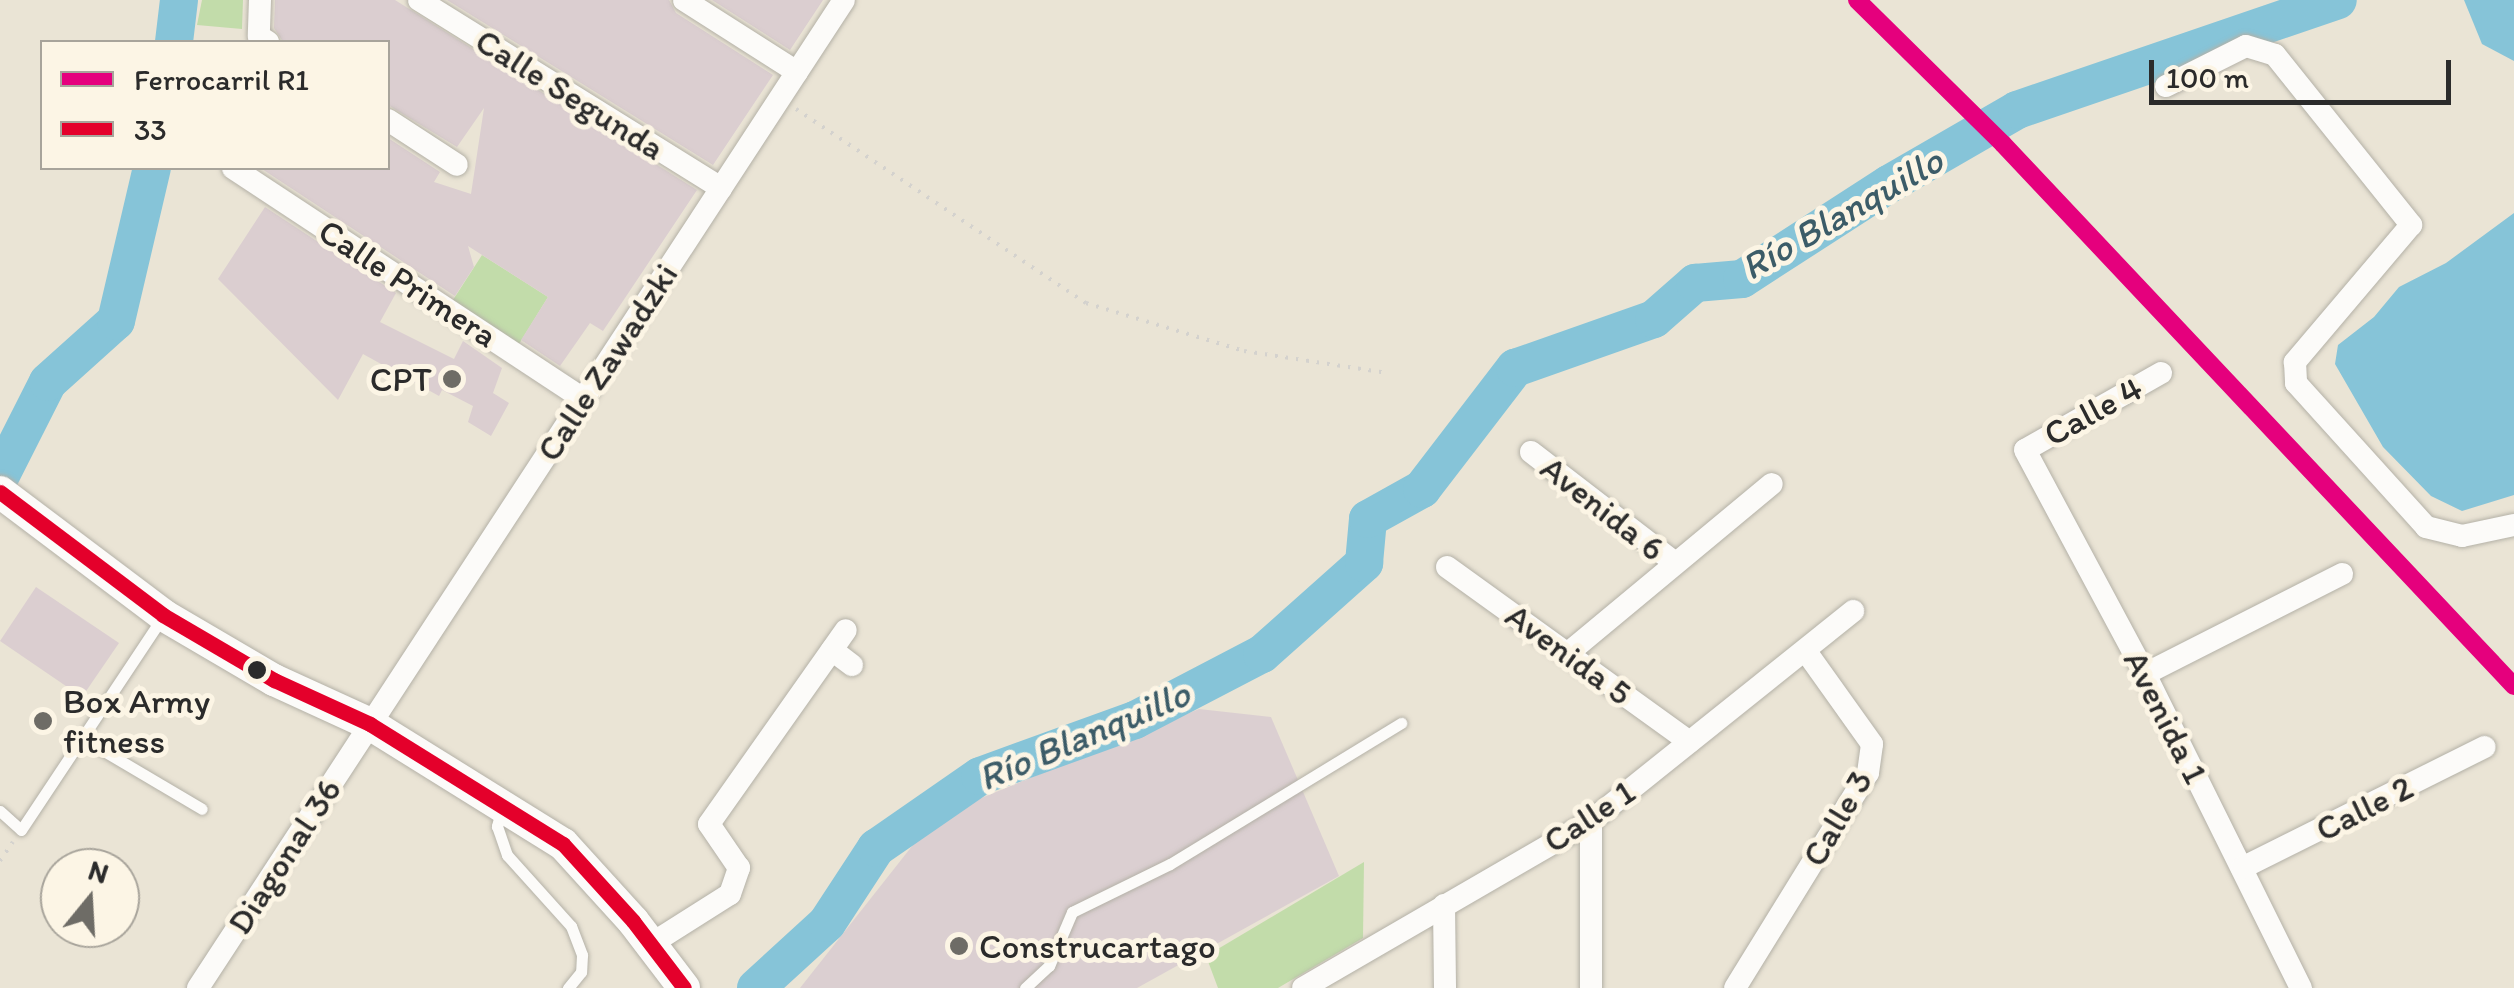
<!DOCTYPE html>
<meta charset="utf-8">
<style>
body{margin:0}
#map{position:relative;width:2514px;height:988px;overflow:hidden;background:#eae4d5;font-family:Itim,sans-serif}
div>[style]{position:absolute}
.industrial>*{inset:0;background:#dbcfd1}
.green>*{inset:0;background:#c2dcaa}
.water>*{inset:0;background:#86c4d8}
.river>*{height:38px;margin:-19px;padding:0 19px;transform-origin:19px;border-radius:19px;background:#86c4d8}
.building>*{inset:0;background:#dbced0}
.path>*{height:4px;margin-top:-2px;transform-origin:0;background:repeating-linear-gradient(90deg,#d4d2ce 0 2.5px,transparent 0 10.5px)}
.roads{filter:drop-shadow(0 0 2px #b4b1a7) drop-shadow(0 0 2px #b4b1a7)}
.lane>*{height:11px;margin:-5.5px;padding:0 5.5px;transform-origin:5.5px;border-radius:5.5px;background:#fcfbf9}
.street>*{height:22px;margin:-11px;padding:0 11px;transform-origin:11px;border-radius:11px;background:#fcfbf9}
.primary>*{height:32px;margin:-16px;padding:0 16px;transform-origin:16px;border-radius:16px;background:#fcfbf9}
.bus-1>*{height:15px;margin:-7.5px;padding:0 7.5px;transform-origin:7.5px;border-radius:7.5px;background:#e4002b}
.rail-1>*{height:18px;margin:-9px;padding:0 9px;transform-origin:9px;border-radius:9px;background:#e5007d}
.dots>*{width:28px;height:28px;translate:-50% -50%;box-sizing:border-box;border:5px solid #fcf5e5;border-radius:50%}
span{translate:-50% -50%;white-space:nowrap;text-align:center;line-height:1.15;-webkit-text-stroke:10px #fcf5e5;paint-order:stroke}
.street-label{font-size:35px;color:#2b2b2b}
.poi-label{font-size:35px;color:#2b2b2b}
.right{translate:-100% -50%;text-align:right}
.left{translate:0 -50%;text-align:left}
.water-label{font-size:38px;color:#3c5c68;font-style:italic}
.legend{position:absolute;left:40px;top:40px;width:350px;height:130px;box-sizing:border-box;background:#fcf5e5;border:2px solid #a8a49b;margin:0;padding:12px 18px;list-style:none;font-size:30px;color:#2b2b2b}
.legend li{display:flex;align-items:center;gap:20px;height:50px}
.legend b{width:50px;border:2px solid #a8a49b}
.north{position:absolute;left:40px;top:848px;width:100px;height:100px;box-sizing:border-box;background:#fcf5e5;border:2px solid #a8a49b;border-radius:50%;rotate:18deg;font-size:28px;font-weight:700;line-height:40px;text-align:center;color:#2b2b2b}
.north::after{content:'';display:block;margin:auto;width:35px;height:45px;background:#6e6c66;clip-path:polygon(50% 0,100% 100%,50% 72%,0 100%)}
.scale{position:absolute;left:2149px;top:60px;width:302px;height:45px;box-sizing:border-box;border:5px solid #2b2b2b;border-top:0;padding-left:12px;font-size:30px;line-height:35px;white-space:nowrap;color:#2b2b2b;-webkit-text-stroke:8px #fcf5e5;paint-order:stroke}
</style>
<div id="map">
<div class="industrial">
<div style="clip-path:polygon(1199px 709px,1271px 717px,1339px 876px,1137px 988px,800px 988px,935px 817px)"></div>
</div>
<div class="green">
<div style="clip-path:polygon(202px 0,243px 0,242px 29px,197px 25px)"></div>
<div style="clip-path:polygon(482px 255px,548px 297px,519px 344px,451px 303px)"></div>
<div style="clip-path:polygon(1364px 862px,1363px 938px,1278px 988px,1218px 988px,1206px 956px)"></div>
</div>
<div class="water">
<div style="clip-path:polygon(2464px 0,2514px 0,2514px 61px,2482px 44px)"></div>
<div style="clip-path:polygon(2514px 213px,2514px 495px,2462px 511px,2431px 496px,2383px 447px,2335px 364px,2338px 345px,2374px 317px,2399px 287px,2446px 263px)"></div>
</div>
<div class="river">
<div style="left:174px;top:42px;width:42px;rotate:-83.2deg"></div>
<div style="left:0;top:477px;width:106px;rotate:-63.2deg"></div>
<div style="left:48px;top:382px;width:91px;rotate:-41.9deg"></div>
<div style="left:116px;top:321px;width:157px;rotate:-76.8deg"></div>
<div style="left:756px;top:988px;width:96px;rotate:-42.5deg"></div>
<div style="left:827px;top:923px;width:90px;rotate:-56.8deg"></div>
<div style="left:876px;top:848px;width:126px;rotate:-34.7deg"></div>
<div style="left:980px;top:776px;width:165px;rotate:-19.9deg"></div>
<div style="left:1135px;top:720px;width:143px;rotate:-27.5deg"></div>
<div style="left:1262px;top:654px;width:137px;rotate:-41.7deg"></div>
<div style="left:1364px;top:563px;width:44px;rotate:-84.8deg"></div>
<div style="left:1368px;top:519px;width:62px;rotate:-29.1deg"></div>
<div style="left:1422px;top:489px;width:153px;rotate:-52.5deg"></div>
<div style="left:1515px;top:368px;width:147px;rotate:-19.4deg"></div>
<div style="left:1654px;top:319px;width:55px;rotate:-41.3deg"></div>
<div style="left:1695px;top:283px;width:47px;rotate:-4.9deg"></div>
<div style="left:1742px;top:279px;width:175px;rotate:-32.9deg"></div>
<div style="left:1889px;top:184px;width:148px;rotate:-30deg"></div>
<div style="left:2017px;top:110px;width:339px;rotate:-18.9deg"></div>
</div>
<div class="building">
<div style="clip-path:polygon(275px 0,395px 0,697px 190px,603px 331px,590px 323px,560px 366px,521px 340px,548px 297px,468px 246px,474px 267px,455px 296px,262px 169px,388px 168px,388px 138px,440px 172px,434px 182px,471px 194px,484px 108px,457px 147px,388px 105px,388px 42px,283px 42px,274px 28px)"></div>
<div style="clip-path:polygon(447px 0,669px 0,676px 13px,773px 75px,713px 165px)"></div>
<div style="clip-path:polygon(712px 0,823px 0,790px 50px)"></div>
<div style="clip-path:polygon(265px 207px,396px 293px,380px 322px,454px 359px,463px 341px,502px 368px,493px 393px,509px 403px,491px 436px,468px 422px,473px 406px,442px 390px,439px 396px,363px 354px,338px 400px,218px 279px)"></div>
<div style="clip-path:polygon(36px 587px,119px 643px,82px 697px,0 641px)"></div>
</div>
<div class="path">
<div style="left:796px;top:109px;width:349px;rotate:33.8deg"></div>
<div style="left:1086px;top:303px;width:165px;rotate:16.9deg"></div>
<div style="left:1244px;top:351px;width:145px;rotate:8.7deg"></div>
<div style="left:0;top:861px;width:23px;rotate:-56deg"></div>
</div>
<div class="roads">
<div class="lane">
<div style="left:82px;top:738px;width:139px;rotate:30.6deg"></div>
<div style="left:0;top:811px;width:28px;rotate:42deg"></div>
<div style="left:21px;top:830px;width:257px;rotate:-56.4deg"></div>
<div style="left:501px;top:811px;width:16px;rotate:105deg"></div>
<div style="left:497px;top:826px;width:31px;rotate:71deg"></div>
<div style="left:507px;top:855px;width:96px;rotate:48deg"></div>
<div style="left:571px;top:926px;width:31px;rotate:69deg"></div>
<div style="left:582px;top:955px;width:17px;rotate:93deg"></div>
<div style="left:581px;top:972px;width:21px;rotate:129deg"></div>
<div style="left:1025px;top:988px;width:33px;rotate:-43deg"></div>
<div style="left:1049px;top:966px;width:59px;rotate:-66.9deg"></div>
<div style="left:1072px;top:912px;width:109px;rotate:-26.1deg"></div>
<div style="left:1170px;top:864px;width:271px;rotate:-31.4deg"></div>
</div>
<div class="street">
<div style="left:260px;top:0;width:36px;rotate:92deg"></div>
<div style="left:259px;top:36px;width:11px;rotate:34deg"></div>
<div style="left:419px;top:0;width:356px;rotate:31.9deg"></div>
<div style="left:684px;top:0;width:134px;rotate:32.5deg"></div>
<div style="left:2166px;top:86px;width:89px;rotate:-26.6deg"></div>
<div style="left:2246px;top:46px;width:30px;rotate:17deg"></div>
<div style="left:2275px;top:55px;width:218px;rotate:51.3deg"></div>
<div style="left:2411px;top:225px;width:180px;rotate:130.3deg"></div>
<div style="left:2295px;top:362px;width:21px;rotate:87deg"></div>
<div style="left:2296px;top:383px;width:194px;rotate:47.9deg"></div>
<div style="left:2426px;top:527px;width:37px;rotate:14deg"></div>
<div style="left:2462px;top:536px;width:53px;rotate:-11.9deg"></div>
<div style="left:388px;top:120px;width:82px;rotate:33.1deg"></div>
<div style="left:233px;top:168px;width:419px;rotate:33.4deg"></div>
<div style="left:2161px;top:373px;width:156px;rotate:150.5deg"></div>
<div style="left:2025px;top:450px;width:254px;rotate:61.8deg"></div>
<div style="left:2145px;top:674px;width:351px;rotate:63.6deg"></div>
<div style="left:1531px;top:452px;width:182px;rotate:37.6deg"></div>
<div style="left:1447px;top:567px;width:299px;rotate:35.8deg"></div>
<div style="left:832px;top:650px;width:25px;rotate:37deg"></div>
<div style="left:1567px;top:654px;width:266px;rotate:-39.7deg"></div>
<div style="left:2145px;top:674px;width:221px;rotate:-26.9deg"></div>
<div style="left:2242px;top:868px;width:271px;rotate:-26.5deg"></div>
<div style="left:1444px;top:905px;width:83px;rotate:89.3deg"></div>
<div style="left:651px;top:944px;width:93px;rotate:-32.3deg"></div>
<div style="left:730px;top:894px;width:28px;rotate:-71deg"></div>
<div style="left:739px;top:868px;width:53px;rotate:-124.3deg"></div>
<div style="left:709px;top:824px;width:237px;rotate:-54.8deg"></div>
<div style="left:198px;top:988px;width:1180px;rotate:-56.82deg"></div>
<div style="left:1303px;top:988px;width:333px;rotate:-30.1deg"></div>
<div style="left:1591px;top:821px;width:336px;rotate:-38.7deg"></div>
<div style="left:1591px;top:988px;width:167px;rotate:-90deg"></div>
<div style="left:1735px;top:988px;width:253px;rotate:-58.3deg"></div>
<div style="left:1868px;top:773px;width:29px;rotate:-82deg"></div>
<div style="left:1872px;top:744px;width:115px;rotate:-125.5deg"></div>
</div>
<div class="primary">
<div style="left:0;top:492px;width:204px;rotate:37deg"></div>
<div style="left:163px;top:615px;width:129px;rotate:30.4deg"></div>
<div style="left:274px;top:680px;width:106px;rotate:24.6deg"></div>
<div style="left:370px;top:724px;width:227px;rotate:31.9deg"></div>
<div style="left:563px;top:844px;width:104px;rotate:47.7deg"></div>
<div style="left:633px;top:921px;width:84px;rotate:52.7deg"></div>
</div>
</div>
<div class="bus-1">
<div style="left:0;top:492px;width:204px;rotate:37deg"></div>
<div style="left:163px;top:615px;width:129px;rotate:30.4deg"></div>
<div style="left:274px;top:680px;width:106px;rotate:24.6deg"></div>
<div style="left:370px;top:724px;width:227px;rotate:31.9deg"></div>
<div style="left:563px;top:844px;width:104px;rotate:47.7deg"></div>
<div style="left:633px;top:921px;width:84px;rotate:52.7deg"></div>
</div>
<div class="rail-1">
<div style="left:1857px;top:0;width:205px;rotate:44.6deg"></div>
<div style="left:2003px;top:144px;width:745px;rotate:46.69deg"></div>
</div>
<div class="dots">
<div style="left:452px;top:379px;background:#6e6c66"></div>
<div style="left:257px;top:670px;background:#2b2b2b"></div>
<div style="left:43px;top:721px;background:#6e6c66"></div>
<div style="left:959px;top:946px;background:#6e6c66"></div>
</div>
<div class="street-label">
<span style="left:570px;top:94px;rotate:32deg">Calle Segunda</span>
<span style="left:408px;top:283px;rotate:33deg">Calle Primera</span>
<span style="left:607px;top:362px;rotate:-57deg">Calle Zawadzki</span>
<span style="left:2093px;top:411px;rotate:-29deg">Calle 4</span>
<span style="left:1603px;top:508px;rotate:38deg">Avenida 6</span>
<span style="left:1569px;top:654px;rotate:36deg">Avenida 5</span>
<span style="left:2166px;top:717px;rotate:63deg">Avenida 1</span>
<span style="left:2364px;top:808px;rotate:-27deg">Calle 2</span>
<span style="left:1589px;top:816px;rotate:-34deg">Calle 1</span>
<span style="left:1837px;top:818px;rotate:-60deg">Calle 3</span>
<span style="left:284px;top:856px;rotate:-57deg">Diagonal 36</span>
</div>
<div class="poi-label">
<span class="right" style="left:432px;top:379px">CPT</span>
<span class="left" style="left:63px;top:721px">Box Army<br>fitness</span>
<span class="left" style="left:979px;top:946px">Construcartago</span>
</div>
<div class="water-label">
<span style="left:1842px;top:214px;rotate:-30deg">Río Blanquillo</span>
<span style="left:1084px;top:736px;rotate:-23deg">Río Blanquillo</span>
</div>
<ul class="legend">
<li><b style="height:12px;background:#e5007d"></b>Ferrocarril R1</li>
<li><b style="height:12px;background:#e4002b"></b>33</li>
</ul>
<div class="north">N</div>
<div class="scale">100 m</div>
</div>
